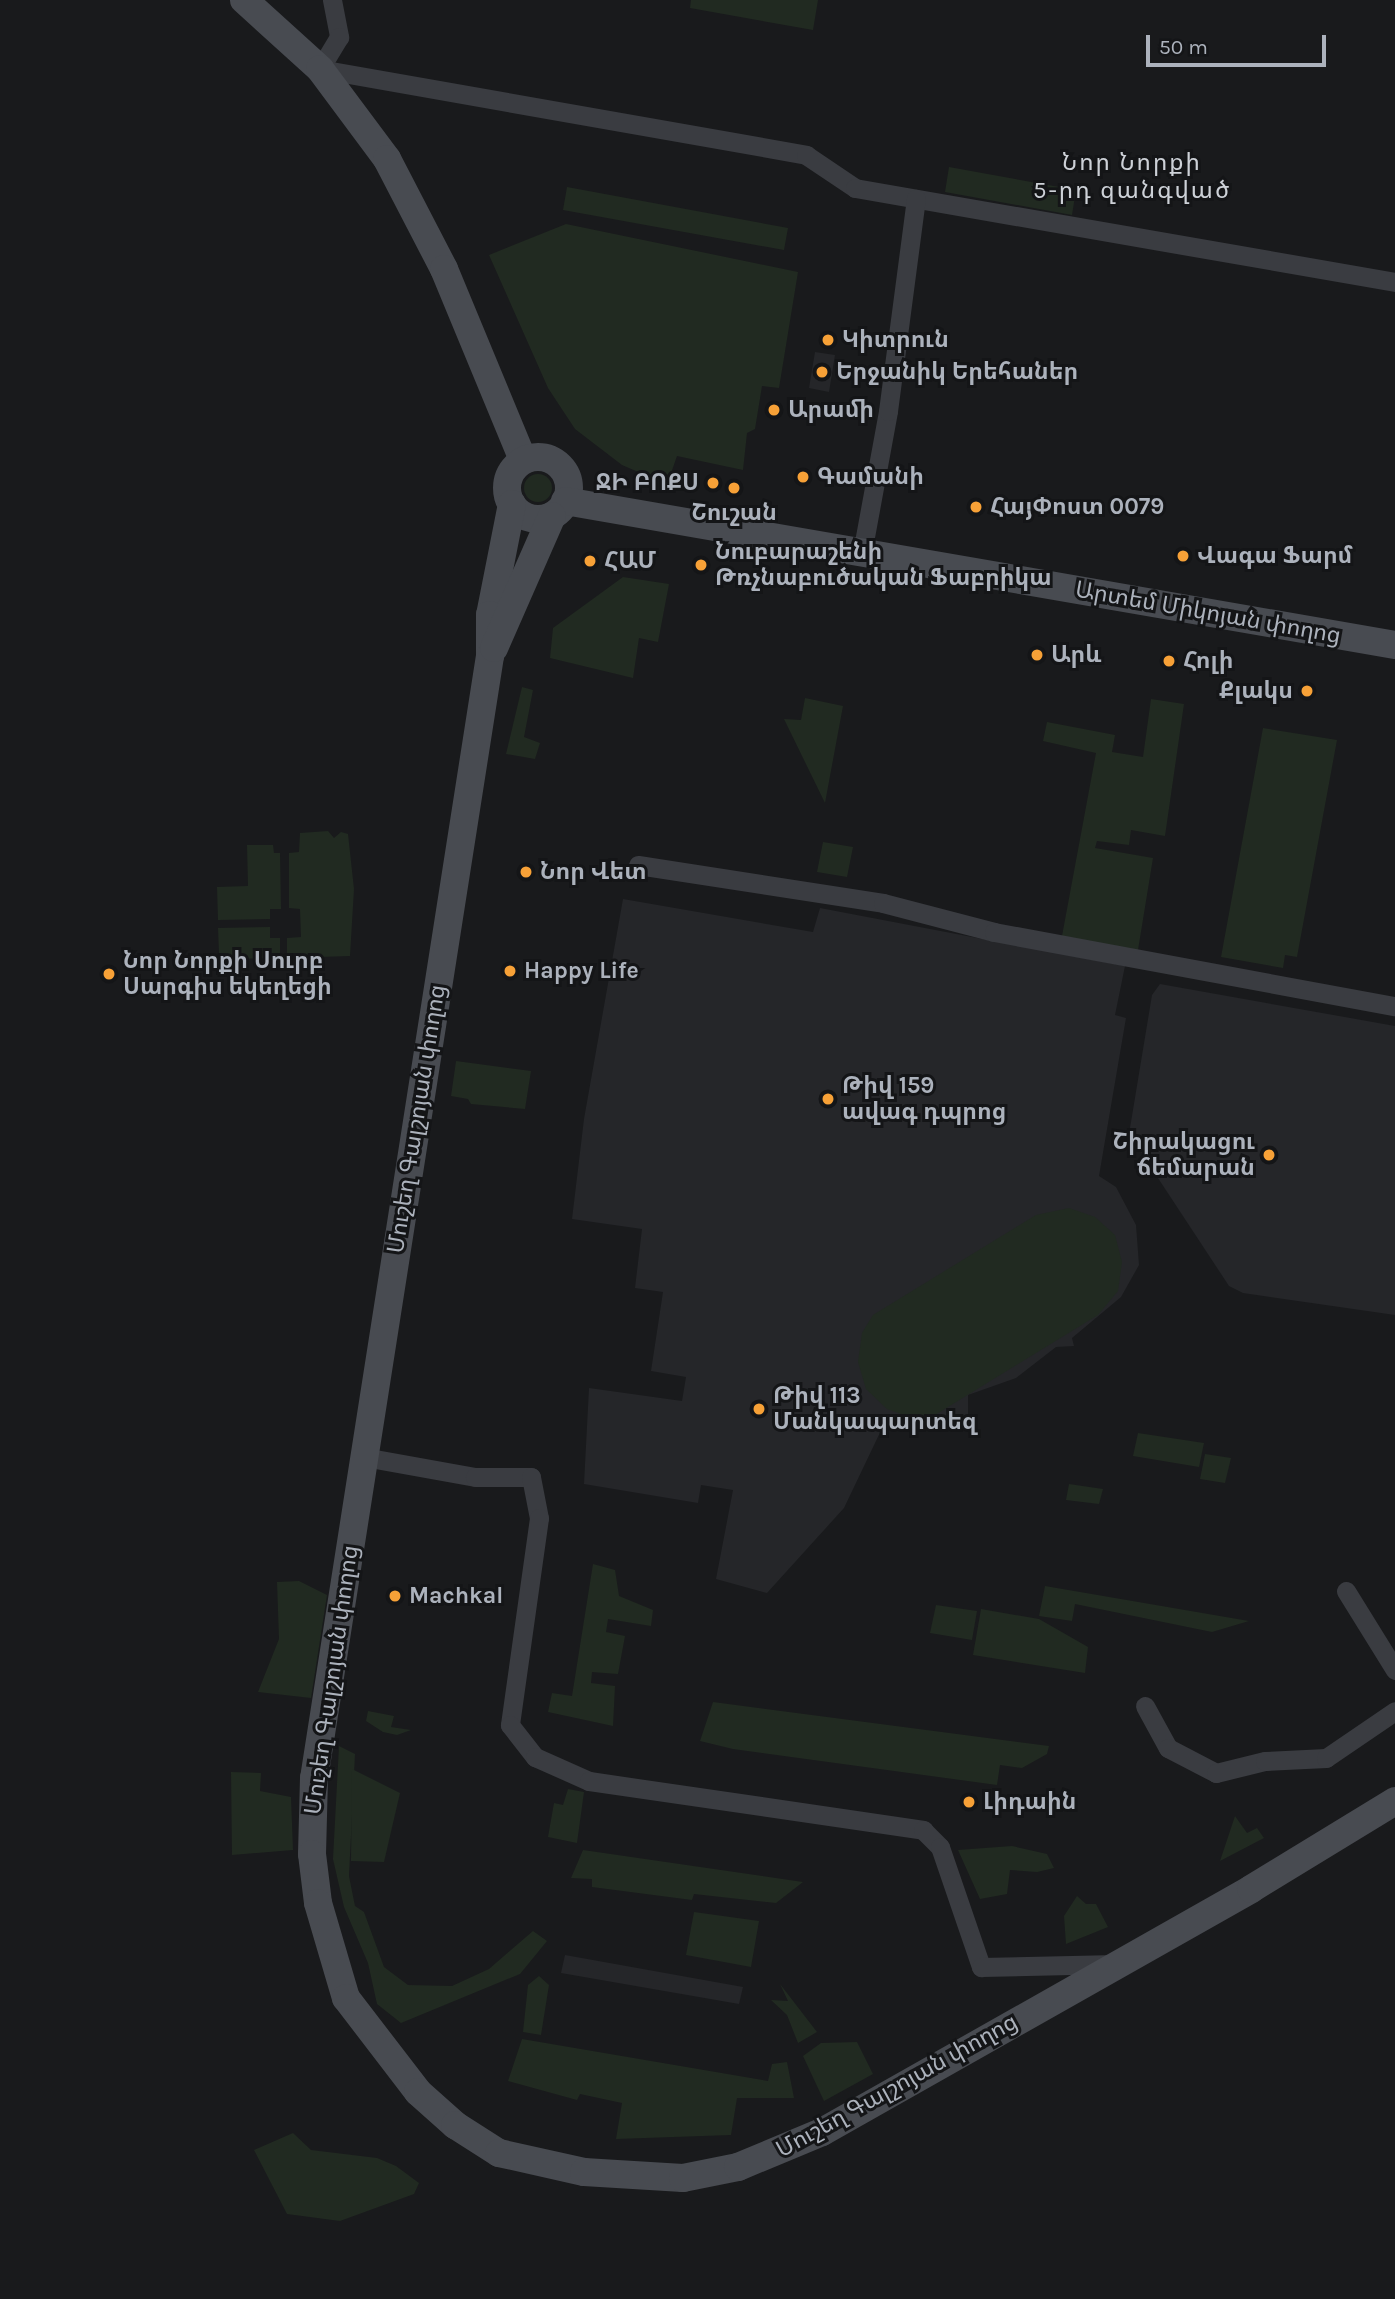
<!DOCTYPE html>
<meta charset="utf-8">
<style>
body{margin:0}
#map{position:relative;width:1395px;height:2299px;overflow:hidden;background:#191a1c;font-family:Karla,"Noto Sans Armenian",sans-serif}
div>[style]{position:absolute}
.built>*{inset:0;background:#252629}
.green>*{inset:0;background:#212a21}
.round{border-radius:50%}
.street>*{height:19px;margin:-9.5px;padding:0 9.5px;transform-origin:9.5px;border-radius:9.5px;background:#3a3c41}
.secondary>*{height:28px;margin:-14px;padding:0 14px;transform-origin:14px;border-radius:14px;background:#484b51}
.secondary>.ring{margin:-14px;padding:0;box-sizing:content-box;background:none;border:28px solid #484b51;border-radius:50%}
.dots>*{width:19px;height:19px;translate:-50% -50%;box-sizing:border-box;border:4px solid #141517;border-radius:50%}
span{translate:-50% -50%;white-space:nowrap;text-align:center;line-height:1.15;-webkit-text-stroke:6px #141517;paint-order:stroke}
.poi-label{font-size:23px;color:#acb2bc;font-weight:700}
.left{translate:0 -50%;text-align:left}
.right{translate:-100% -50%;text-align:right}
.street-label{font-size:23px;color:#acb2bc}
.neighbourhood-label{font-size:24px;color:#cdd1d7;letter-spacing:2px}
.scale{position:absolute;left:1146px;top:35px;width:180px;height:32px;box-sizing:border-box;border:4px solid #acb2bc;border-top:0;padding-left:9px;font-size:21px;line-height:24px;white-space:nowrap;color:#acb2bc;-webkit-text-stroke:5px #141517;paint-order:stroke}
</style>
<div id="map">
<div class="built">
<div style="clip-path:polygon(815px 352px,835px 355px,829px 392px,809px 388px)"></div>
<div style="clip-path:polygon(623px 899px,813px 932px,820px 908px,1125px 966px,1115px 1015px,1126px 1018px,1099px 1176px,1116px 1187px,1136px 1225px,1139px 1265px,1121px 1297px,1072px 1338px,1074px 1346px,1056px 1347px,1016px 1378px,968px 1395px,968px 1427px,886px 1420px,844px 1508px,767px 1593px,716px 1579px,733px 1490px,701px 1485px,698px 1503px,584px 1484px,589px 1388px,682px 1401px,686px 1377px,651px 1371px,663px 1292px,635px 1288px,642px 1229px,572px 1219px,584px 1119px)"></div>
<div style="clip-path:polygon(1160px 984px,1395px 1026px,1395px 1315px,1243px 1293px,1229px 1286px,1129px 1134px,1152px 995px)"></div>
<div style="clip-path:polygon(565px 1955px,743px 1987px,739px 2004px,561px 1973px)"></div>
</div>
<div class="green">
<div style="clip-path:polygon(691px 0,818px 0,813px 30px,690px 8px)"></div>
<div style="clip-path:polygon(949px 167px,1076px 190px,1072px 215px,945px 192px)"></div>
<div style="clip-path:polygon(567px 187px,788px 228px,784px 250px,563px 210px)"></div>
<div style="clip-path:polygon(566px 224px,798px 272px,779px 388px,762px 386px,755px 429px,747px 433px,743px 470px,677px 456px,669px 479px,643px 474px,622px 465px,575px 429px,548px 388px,489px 255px)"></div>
<div class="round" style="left:524px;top:474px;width:28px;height:28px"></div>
<div style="clip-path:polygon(623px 577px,669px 584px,658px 642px,639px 638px,633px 678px,550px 658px,553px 628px)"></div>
<div style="clip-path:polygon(522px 687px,533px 690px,524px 737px,540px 743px,535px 759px,506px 754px)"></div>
<div style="clip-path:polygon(805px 698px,843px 706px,825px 803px,784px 719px,801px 720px)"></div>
<div style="clip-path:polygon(1151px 699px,1184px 704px,1165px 836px,1131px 830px,1129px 845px,1097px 841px,1095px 848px,1153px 858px,1138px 950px,1062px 936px,1096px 753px,1043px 741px,1047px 722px,1115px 735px,1112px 752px,1143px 757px)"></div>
<div style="clip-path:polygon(1263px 728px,1337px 740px,1297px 957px,1285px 955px,1283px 968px,1221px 957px)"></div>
<div style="clip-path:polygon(328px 831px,334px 838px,341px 832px,348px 834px,354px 889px,350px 956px,287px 958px,287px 938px,301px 937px,300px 909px,289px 908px,289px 853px,299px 852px,300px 833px)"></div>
<div style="clip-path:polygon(823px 842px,853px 847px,847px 877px,817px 872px)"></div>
<div style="clip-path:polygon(247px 845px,273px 845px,274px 853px,280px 853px,281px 909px,270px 909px,270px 919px,218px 920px,217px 887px,248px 886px)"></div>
<div style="clip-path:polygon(270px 927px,270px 938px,280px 938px,280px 958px,222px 959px,219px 954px,218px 928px)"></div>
<div style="clip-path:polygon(456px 1061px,531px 1071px,525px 1109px,471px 1104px,468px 1099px,451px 1096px)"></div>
<div style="clip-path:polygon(1069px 1208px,1095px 1217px,1115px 1235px,1122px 1262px,1118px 1291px,1098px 1315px,935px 1415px,907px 1416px,887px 1409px,866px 1389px,858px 1362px,862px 1333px,873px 1315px,1036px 1215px)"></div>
<div style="clip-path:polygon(1138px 1433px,1204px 1443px,1199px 1467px,1133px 1456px)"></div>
<div style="clip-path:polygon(1205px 1454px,1231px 1458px,1225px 1483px,1200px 1479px)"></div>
<div style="clip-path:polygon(1069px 1484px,1103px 1489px,1099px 1504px,1066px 1500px)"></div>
<div style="clip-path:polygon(593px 1564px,615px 1570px,619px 1596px,653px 1610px,651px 1626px,608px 1619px,606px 1632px,625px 1636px,618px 1674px,592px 1672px,591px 1683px,615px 1686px,613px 1726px,548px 1712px,552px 1693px,572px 1696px)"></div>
<div style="clip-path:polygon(299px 1581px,327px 1595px,311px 1698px,258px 1692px,279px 1639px,277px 1582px)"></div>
<div style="clip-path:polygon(1045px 1586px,1249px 1621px,1212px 1632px,1075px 1604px,1072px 1621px,1039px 1616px)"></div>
<div style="clip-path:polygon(936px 1605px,977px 1611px,972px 1640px,930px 1633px)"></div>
<div style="clip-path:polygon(981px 1609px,1039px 1619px,1088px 1647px,1085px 1673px,973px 1655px)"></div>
<div style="clip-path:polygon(713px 1702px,1049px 1746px,1047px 1754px,1022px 1768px,1000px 1765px,997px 1785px,733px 1749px,700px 1741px)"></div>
<div style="clip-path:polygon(368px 1711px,394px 1716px,391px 1727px,411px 1730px,397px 1735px,383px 1732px,366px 1721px)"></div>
<div style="clip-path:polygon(339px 1746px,355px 1754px,349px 1876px,355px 1906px,364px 1912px,384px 1967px,408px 1985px,452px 1986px,489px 1969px,533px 1931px,547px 1941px,520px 1974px,401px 2023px,377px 2004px,368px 1963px,344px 1907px,333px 1859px)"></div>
<div style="clip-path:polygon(352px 1769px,400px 1793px,384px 1862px,351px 1861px)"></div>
<div style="clip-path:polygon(231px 1772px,261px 1773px,260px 1791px,291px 1797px,293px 1850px,232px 1855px)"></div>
<div style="clip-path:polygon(568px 1789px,584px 1792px,577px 1843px,548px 1837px,554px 1803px,563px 1805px)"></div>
<div style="clip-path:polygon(1235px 1816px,1247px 1833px,1257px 1828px,1264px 1838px,1220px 1861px)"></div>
<div style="clip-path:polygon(1012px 1846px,1047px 1854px,1054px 1868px,1037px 1872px,1010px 1870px,1007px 1894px,980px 1899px,958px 1850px)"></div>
<div style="clip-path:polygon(583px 1850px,803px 1882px,776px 1903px,694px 1894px,692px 1900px,592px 1887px,592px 1879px,571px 1878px)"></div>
<div style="clip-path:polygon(1077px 1896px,1086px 1904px,1096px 1904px,1108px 1927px,1066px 1944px,1064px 1916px)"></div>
<div style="clip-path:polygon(694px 1912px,759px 1921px,751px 1967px,686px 1955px)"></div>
<div style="clip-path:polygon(539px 1976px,549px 1985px,541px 2035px,523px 2032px,528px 1985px)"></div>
<div style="clip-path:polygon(780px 1984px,817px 2032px,798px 2043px,787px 2015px,771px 2000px,788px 2001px)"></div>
<div style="clip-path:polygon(522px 2039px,768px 2081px,772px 2064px,787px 2062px,794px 2098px,737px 2098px,731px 2135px,616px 2139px,622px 2103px,580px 2094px,577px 2100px,508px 2081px)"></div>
<div style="clip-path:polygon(857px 2042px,873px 2074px,824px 2101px,803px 2056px,821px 2043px)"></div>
<div style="clip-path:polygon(293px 2133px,311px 2150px,377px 2158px,396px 2166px,419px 2183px,414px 2194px,340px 2221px,287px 2214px,254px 2150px)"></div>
</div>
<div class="street">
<div style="left:332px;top:0;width:38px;rotate:79deg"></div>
<div style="left:339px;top:37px;width:37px;rotate:121deg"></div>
<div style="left:320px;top:69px;width:494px;rotate:10deg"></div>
<div style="left:806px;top:155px;width:59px;rotate:34deg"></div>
<div style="left:855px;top:188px;width:548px;rotate:9.87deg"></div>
<div style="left:862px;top:553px;width:144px;rotate:-79.6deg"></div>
<div style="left:888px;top:411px;width:214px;rotate:-82.5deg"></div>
<div style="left:638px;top:865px;width:248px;rotate:8.8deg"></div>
<div style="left:883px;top:903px;width:115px;rotate:14.6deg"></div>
<div style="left:994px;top:932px;width:408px;rotate:10.5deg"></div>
<div style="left:364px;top:1457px;width:113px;rotate:10.2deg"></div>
<div style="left:475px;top:1477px;width:56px"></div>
<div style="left:531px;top:1477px;width:42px;rotate:79deg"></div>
<div style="left:539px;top:1518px;width:209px;rotate:98deg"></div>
<div style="left:510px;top:1725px;width:41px;rotate:52deg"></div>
<div style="left:535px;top:1757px;width:59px;rotate:24deg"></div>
<div style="left:589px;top:1781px;width:338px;rotate:8.3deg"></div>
<div style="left:923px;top:1830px;width:24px;rotate:45deg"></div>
<div style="left:940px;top:1847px;width:127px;rotate:71.1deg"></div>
<div style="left:981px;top:1967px;width:135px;rotate:-1.3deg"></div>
<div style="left:1346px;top:1591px;width:93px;rotate:58.2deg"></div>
<div style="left:1145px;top:1706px;width:48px;rotate:61.3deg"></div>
<div style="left:1168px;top:1748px;width:54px;rotate:27.5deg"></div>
<div style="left:1216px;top:1773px;width:50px;rotate:-13.8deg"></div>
<div style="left:1265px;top:1761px;width:61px;rotate:-2.8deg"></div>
<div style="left:1326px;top:1758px;width:83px;rotate:-34.3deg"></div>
</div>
<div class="secondary">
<div style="left:244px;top:0;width:103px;rotate:42.2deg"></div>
<div style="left:320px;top:69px;width:112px;rotate:53.3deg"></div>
<div style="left:387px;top:159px;width:124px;rotate:62.6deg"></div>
<div style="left:444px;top:269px;width:207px;rotate:67.5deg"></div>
<div class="ring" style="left:507px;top:457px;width:34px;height:34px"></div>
<div style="left:565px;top:501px;width:842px;rotate:9.84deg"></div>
<div style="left:512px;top:504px;width:113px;rotate:101.2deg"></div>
<div style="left:490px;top:615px;width:41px;rotate:90deg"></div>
<div style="left:490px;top:656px;width:1136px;rotate:98.91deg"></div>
<div style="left:314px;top:1778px;width:76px;rotate:91.5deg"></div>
<div style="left:312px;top:1854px;width:49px;rotate:83deg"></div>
<div style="left:318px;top:1903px;width:99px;rotate:73.6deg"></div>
<div style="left:346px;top:1998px;width:118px;rotate:52.5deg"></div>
<div style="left:418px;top:2092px;width:50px;rotate:41.7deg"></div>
<div style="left:455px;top:2125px;width:52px;rotate:32.5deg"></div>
<div style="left:499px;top:2153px;width:87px;rotate:12.6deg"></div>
<div style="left:584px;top:2172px;width:99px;rotate:3.5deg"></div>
<div style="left:683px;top:2178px;width:56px;rotate:-11.3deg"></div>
<div style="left:738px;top:2167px;width:91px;rotate:-22.6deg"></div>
<div style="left:822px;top:2132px;width:493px;rotate:-29.5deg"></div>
<div style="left:1251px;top:1889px;width:169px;rotate:-31.4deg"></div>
<div style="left:494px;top:648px;width:144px;rotate:-66.3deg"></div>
</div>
<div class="dots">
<div style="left:828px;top:340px;background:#f7a137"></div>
<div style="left:822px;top:372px;background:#f7a137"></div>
<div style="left:774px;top:410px;background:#f7a137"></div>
<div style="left:803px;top:477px;background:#f7a137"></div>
<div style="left:713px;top:483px;background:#f7a137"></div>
<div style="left:734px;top:488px;background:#f7a137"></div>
<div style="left:976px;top:507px;background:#f7a137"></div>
<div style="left:1183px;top:556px;background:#f7a137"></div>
<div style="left:590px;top:561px;background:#f7a137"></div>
<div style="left:701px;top:565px;background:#f7a137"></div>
<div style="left:1037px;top:655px;background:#f7a137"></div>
<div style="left:1169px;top:661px;background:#f7a137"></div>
<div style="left:1307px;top:691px;background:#f7a137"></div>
<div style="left:526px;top:872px;background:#f7a137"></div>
<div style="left:510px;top:971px;background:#f7a137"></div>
<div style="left:109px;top:974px;background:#f7a137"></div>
<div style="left:828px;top:1099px;background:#f7a137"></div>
<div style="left:1269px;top:1155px;background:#f7a137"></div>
<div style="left:759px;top:1409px;background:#f7a137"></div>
<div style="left:395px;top:1596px;background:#f7a137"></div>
<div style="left:969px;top:1802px;background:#f7a137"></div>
</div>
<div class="poi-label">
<span class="left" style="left:842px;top:340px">Կիտրուն</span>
<span class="left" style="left:836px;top:372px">Երջանիկ Երեհաներ</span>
<span class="left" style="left:788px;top:410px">Արամի</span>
<span class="left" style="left:817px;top:477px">Գամանի</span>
<span class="right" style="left:699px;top:483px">ՋԻ ԲՈՔՍ</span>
<span class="left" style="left:990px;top:507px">ՀայՓոստ 0079</span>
<span style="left:734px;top:513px">Շուշան</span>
<span class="left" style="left:715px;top:565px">Նուբարաշենի<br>Թռչնաբուծական Ֆաբրիկա</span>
<span class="left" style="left:1197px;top:556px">Վագա Ֆարմ</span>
<span class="left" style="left:604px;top:561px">ՀԱՄ</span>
<span class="left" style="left:1051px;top:655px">Արև</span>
<span class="left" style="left:1183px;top:661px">Հոլի</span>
<span class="right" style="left:1293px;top:691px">Քլակս</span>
<span class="left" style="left:540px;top:872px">Նոր Վետ</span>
<span class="left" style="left:123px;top:974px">Նոր Նորքի Սուրբ<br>Սարգիս եկեղեցի</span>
<span class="left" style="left:524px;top:971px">Happy Life</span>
<span class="left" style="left:842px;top:1099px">Թիվ 159<br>ավագ դպրոց</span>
<span class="right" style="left:1255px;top:1155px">Շիրակացու<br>ճեմարան</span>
<span class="left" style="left:773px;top:1409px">Թիվ 113<br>Մանկապարտեզ</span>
<span class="left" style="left:409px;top:1596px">Machkal</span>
<span class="left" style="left:983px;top:1802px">Լիդաին</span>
</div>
<div class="street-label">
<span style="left:1208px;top:613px;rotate:10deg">Արտեմ Միկոյան փողոց</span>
<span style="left:417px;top:1119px;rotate:-81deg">Մուշեղ Գալշոյան փողոց</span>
<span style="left:332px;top:1680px;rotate:-82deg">Մուշեղ Գալշոյան փողոց</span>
<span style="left:897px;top:2086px;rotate:-29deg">Մուշեղ Գալշոյան փողոց</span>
</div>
<div class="neighbourhood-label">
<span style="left:1132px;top:177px">Նոր Նորքի<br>5-րդ զանգված</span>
</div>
<div class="scale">50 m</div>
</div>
